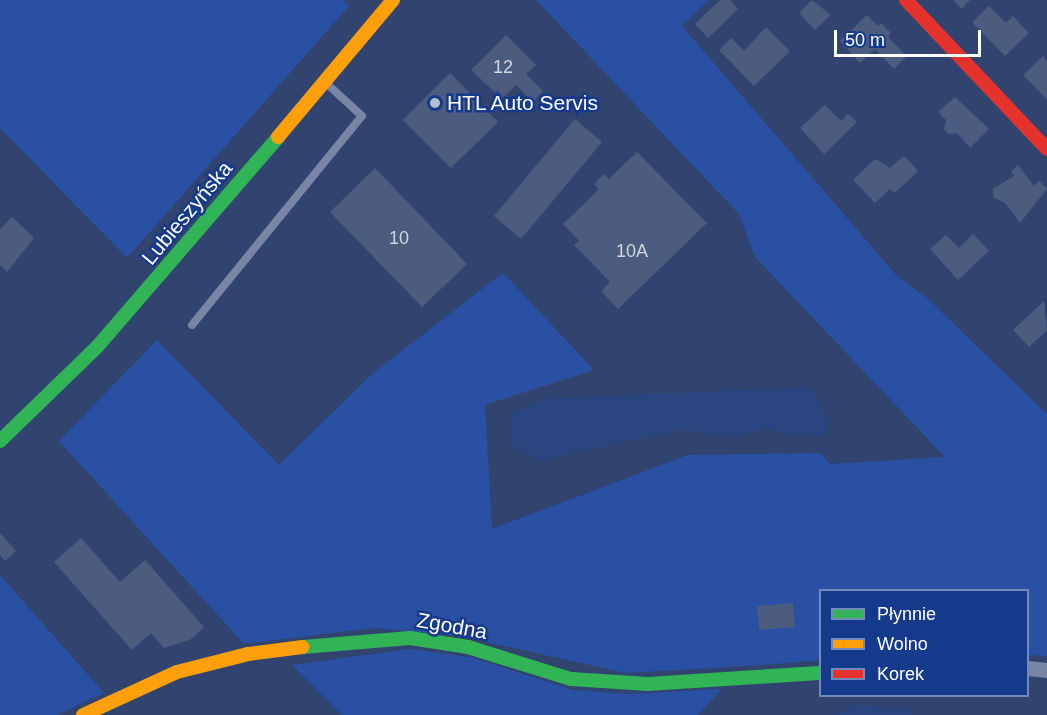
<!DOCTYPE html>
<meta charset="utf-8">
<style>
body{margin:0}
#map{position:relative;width:1047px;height:715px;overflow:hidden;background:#314470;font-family:Arial,sans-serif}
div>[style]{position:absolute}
.green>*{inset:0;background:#2950a2}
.water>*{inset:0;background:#2b4580}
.building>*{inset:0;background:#4b5c7f}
.lane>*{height:8px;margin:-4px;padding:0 4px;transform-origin:4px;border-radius:4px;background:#7885a5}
.street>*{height:15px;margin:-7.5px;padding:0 7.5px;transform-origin:7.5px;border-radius:7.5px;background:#7885a5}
.fast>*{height:14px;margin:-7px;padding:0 7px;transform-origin:7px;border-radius:7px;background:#30b455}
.slow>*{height:14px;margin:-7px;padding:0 7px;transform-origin:7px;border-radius:7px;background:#ff9f0a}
.jam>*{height:14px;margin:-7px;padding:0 7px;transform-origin:7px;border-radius:7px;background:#e5322d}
.dots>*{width:16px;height:16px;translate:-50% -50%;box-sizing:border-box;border:3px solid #163a8b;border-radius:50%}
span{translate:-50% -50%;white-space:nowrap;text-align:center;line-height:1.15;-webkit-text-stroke:5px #163a8b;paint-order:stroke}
.number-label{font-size:18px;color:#d2d6df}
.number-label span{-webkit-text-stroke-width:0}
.poi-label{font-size:21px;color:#fff}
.left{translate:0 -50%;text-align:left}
.street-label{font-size:21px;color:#fff}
.legend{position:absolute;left:819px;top:589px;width:210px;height:108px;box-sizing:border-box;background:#163a8b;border:2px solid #7389b9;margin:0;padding:8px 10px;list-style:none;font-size:18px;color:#fff}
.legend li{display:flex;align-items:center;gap:12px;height:30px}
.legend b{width:30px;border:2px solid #7389b9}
.scale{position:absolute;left:834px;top:30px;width:147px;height:27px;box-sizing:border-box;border:3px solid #fff;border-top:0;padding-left:8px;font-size:18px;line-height:21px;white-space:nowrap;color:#fff;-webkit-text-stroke:4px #163a8b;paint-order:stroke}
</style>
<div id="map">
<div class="green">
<div style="clip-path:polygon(0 0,343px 0,349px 6px,127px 258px,0 128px)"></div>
<div style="clip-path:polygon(536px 0,709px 0,682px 26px,896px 275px,929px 300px,1047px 414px,1047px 656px,1028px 655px,1028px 590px,820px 590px,820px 660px,763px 665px,626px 673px,459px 636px,373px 628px,244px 644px,59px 441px,157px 340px,279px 465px,373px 373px,503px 273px,594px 370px,485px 405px,492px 529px,688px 455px,820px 453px,830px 464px,945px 457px,755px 257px,739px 214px)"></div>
<div style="clip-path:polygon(0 575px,104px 693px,56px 715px,0 715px)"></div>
<div style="clip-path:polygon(409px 649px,470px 657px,573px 690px,630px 694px,722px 689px,698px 715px,342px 715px,292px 665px)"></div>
</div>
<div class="water">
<div style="clip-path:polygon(811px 387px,831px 422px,825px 436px,789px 435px,768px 428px,736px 437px,682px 430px,540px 460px,510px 445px,512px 414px,543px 399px)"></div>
<div style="clip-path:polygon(858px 705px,908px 709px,912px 715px,833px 715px)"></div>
</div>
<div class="building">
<div style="clip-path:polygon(720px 0,730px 0,738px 9px,708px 38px,695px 24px)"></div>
<div style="clip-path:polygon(812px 0,831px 15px,815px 30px,799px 13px)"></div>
<div style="clip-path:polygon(953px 0,970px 0,961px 9px)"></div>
<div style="clip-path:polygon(989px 6px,1006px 23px,1013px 16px,1029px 33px,1005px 56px,972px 22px)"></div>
<div style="clip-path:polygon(867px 15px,878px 26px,881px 23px,891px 33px,888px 37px,907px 56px,894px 69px,875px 49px,860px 63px,840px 41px)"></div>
<div style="clip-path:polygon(766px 27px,790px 51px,754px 86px,719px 50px,731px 38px,744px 51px)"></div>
<div style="clip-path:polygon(506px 35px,536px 65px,526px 74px,543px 91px,533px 102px,516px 85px,502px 99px,471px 70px)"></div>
<div style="clip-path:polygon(1043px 56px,1047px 61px,1047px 100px,1023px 75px)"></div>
<div style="clip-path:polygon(450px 73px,498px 122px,451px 168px,403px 120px)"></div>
<div style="clip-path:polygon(955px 97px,989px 129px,970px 148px,957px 133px,949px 134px,944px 129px,946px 120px,938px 112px)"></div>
<div style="clip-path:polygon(825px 105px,841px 121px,848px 114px,857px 122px,824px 154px,800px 128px)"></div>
<div style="clip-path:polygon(575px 119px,602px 142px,521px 239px,494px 216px)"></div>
<div style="clip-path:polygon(637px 152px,707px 223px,618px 309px,601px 291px,610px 282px,574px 245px,579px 241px,563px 224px,599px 189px,594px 184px,604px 174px,609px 179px)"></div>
<div style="clip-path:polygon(904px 156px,918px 171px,895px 193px,890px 189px,875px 203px,853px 180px,875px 159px,890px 168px)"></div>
<div style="clip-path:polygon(1018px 165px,1034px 186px,1039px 181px,1047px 189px,1020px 223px,1005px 203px,993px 197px,993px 189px,1014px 176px,1011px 172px)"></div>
<div style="clip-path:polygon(375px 168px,467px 264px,422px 307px,330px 212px)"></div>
<div style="clip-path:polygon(12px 217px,34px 238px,7px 272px,0 265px,0 229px)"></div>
<div style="clip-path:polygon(973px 234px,989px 251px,958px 280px,930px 249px,946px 235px,959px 248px)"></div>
<div style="clip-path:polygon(1044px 301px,1047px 330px,1029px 347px,1013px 330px)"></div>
<div style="clip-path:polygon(0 533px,16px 551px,5px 561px,0 555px)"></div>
<div style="clip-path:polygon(81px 538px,120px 582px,145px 560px,204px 627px,190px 640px,164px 648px,151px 633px,132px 650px,54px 562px)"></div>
<div style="clip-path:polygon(793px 603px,795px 627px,759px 630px,757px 606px)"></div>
</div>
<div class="lane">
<div style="left:192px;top:325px;width:269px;rotate:-50.9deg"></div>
<div style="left:362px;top:116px;width:49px;rotate:-137.5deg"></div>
</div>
<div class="street">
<div style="left:1028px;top:668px;width:19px;rotate:6deg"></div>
</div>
<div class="fast">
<div style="left:0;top:441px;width:135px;rotate:-44.1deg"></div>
<div style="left:97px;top:347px;width:277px;rotate:-49.2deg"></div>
<div style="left:303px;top:647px;width:107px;rotate:-4.8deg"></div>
<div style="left:410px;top:638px;width:59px;rotate:8.8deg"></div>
<div style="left:468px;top:647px;width:108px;rotate:17.3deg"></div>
<div style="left:571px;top:679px;width:77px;rotate:3.7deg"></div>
<div style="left:648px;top:684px;width:172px;rotate:-3.7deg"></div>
</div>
<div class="slow">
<div style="left:278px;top:137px;width:179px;rotate:-50deg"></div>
<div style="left:83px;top:715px;width:103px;rotate:-24.6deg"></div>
<div style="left:177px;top:672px;width:73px;rotate:-14.2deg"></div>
<div style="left:248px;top:654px;width:55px;rotate:-7.3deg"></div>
</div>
<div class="jam">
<div style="left:906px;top:0;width:205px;rotate:46.6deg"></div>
</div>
<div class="dots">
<div style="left:435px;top:103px;background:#b7becd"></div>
</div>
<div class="number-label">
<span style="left:503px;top:67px">12</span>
<span style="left:399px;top:238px">10</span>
<span style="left:632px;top:251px">10A</span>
</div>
<div class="poi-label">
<span class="left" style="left:447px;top:103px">HTL Auto Servis</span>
</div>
<div class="street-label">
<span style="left:187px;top:213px;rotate:-50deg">Lubieszyńska</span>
<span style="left:452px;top:626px;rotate:10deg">Zgodna</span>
</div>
<ul class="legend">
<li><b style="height:8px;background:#30b455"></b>Płynnie</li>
<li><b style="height:8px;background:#ff9f0a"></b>Wolno</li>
<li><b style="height:8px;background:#e5322d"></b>Korek</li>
</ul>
<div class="scale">50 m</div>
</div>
